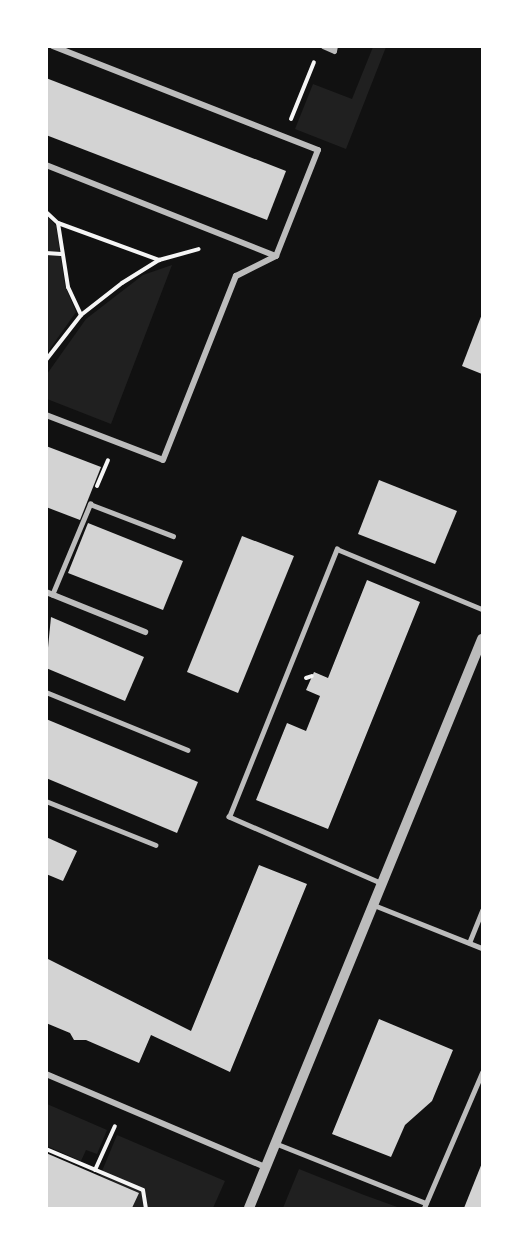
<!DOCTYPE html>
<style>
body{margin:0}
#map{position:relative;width:529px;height:1255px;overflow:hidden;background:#111;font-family:Montserrat,sans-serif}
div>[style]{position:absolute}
.green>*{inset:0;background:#202020}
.building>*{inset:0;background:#d3d3d3}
.path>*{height:4px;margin:-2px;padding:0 2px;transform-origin:2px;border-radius:2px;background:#f5f5f5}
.service>*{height:4.5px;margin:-2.25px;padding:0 2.25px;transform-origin:2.25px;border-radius:2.25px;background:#bcbcbc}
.minor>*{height:6px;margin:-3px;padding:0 3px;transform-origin:3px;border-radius:3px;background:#bcbcbc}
.tertiary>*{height:10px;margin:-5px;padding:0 5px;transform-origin:5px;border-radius:5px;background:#bcbcbc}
span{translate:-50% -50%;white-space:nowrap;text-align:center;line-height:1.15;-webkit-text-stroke:6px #fff;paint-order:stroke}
.frame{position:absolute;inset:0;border:48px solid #fff;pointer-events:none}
</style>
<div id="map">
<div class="green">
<div style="clip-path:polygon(373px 47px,386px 47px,346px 149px,295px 129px,313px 84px,352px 99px)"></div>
<div style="clip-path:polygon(47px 216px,56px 226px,65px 286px,76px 312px,47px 353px)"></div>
<div style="clip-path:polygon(172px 265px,111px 424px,47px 399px,47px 374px,86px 319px,143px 275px)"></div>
<div style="clip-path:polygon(47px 1104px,107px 1130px,97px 1154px,86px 1150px,81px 1161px,47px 1146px)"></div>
<div style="clip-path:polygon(117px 1135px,225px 1181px,213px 1208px,132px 1208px,139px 1193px,100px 1176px)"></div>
<div style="clip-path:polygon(299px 1169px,364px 1195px,400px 1208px,283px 1208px)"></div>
</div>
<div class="building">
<div style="clip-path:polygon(46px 78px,286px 171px,267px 220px,46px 135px)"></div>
<div style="clip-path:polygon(482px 314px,482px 374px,462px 366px)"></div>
<div style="clip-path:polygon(46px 446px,101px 467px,80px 520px,46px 507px)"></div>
<div style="clip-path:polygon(379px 480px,457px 511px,435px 564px,358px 534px)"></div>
<div style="clip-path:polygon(88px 523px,183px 561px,163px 610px,68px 573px)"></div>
<div style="clip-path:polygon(242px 536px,294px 556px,238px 693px,187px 672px)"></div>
<div style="clip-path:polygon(367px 580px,420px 602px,328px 829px,256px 800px,287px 723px,306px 731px,320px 696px,306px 690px,314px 672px,328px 678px)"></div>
<div style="clip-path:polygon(51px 617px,144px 657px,125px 701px,46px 668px)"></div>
<div style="clip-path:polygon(46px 719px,198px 782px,177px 833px,46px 778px)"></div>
<div style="clip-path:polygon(46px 837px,77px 851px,63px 881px,46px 874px)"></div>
<div style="clip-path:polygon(259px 865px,307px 884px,230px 1072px,151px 1035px,139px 1063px,86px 1040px,74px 1040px,70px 1033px,46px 1023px,46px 958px,191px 1031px)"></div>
<div style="clip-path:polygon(379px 1019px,453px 1050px,432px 1101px,405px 1125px,391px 1157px,332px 1134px)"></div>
<div style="clip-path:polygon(46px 1153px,139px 1193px,132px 1208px,46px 1208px)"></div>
<div style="clip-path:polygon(482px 1163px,482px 1208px,464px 1208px)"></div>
</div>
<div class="path">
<div style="left:291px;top:119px;width:61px;rotate:-68deg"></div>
<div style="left:46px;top:212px;width:16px;rotate:43deg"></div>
<div style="left:58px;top:223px;width:65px;rotate:81.1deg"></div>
<div style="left:68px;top:287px;width:31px;rotate:65deg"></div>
<div style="left:58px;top:223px;width:108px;rotate:20.1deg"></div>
<div style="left:46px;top:253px;width:15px;rotate:4deg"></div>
<div style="left:46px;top:360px;width:57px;rotate:-52.1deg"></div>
<div style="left:81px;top:315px;width:52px;rotate:-38deg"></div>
<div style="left:122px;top:283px;width:44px;rotate:-31.9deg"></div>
<div style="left:159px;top:260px;width:41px;rotate:-15.4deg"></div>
<div style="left:97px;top:486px;width:28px;rotate:-67deg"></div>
<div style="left:306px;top:678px;width:6px;rotate:-18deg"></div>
<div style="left:46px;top:1149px;width:105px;rotate:22.9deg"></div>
<div style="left:143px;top:1190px;width:18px;rotate:81deg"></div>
<div style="left:95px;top:1170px;width:48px;rotate:-65.6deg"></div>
</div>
<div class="service">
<div style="left:323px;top:46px;width:12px;rotate:24deg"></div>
<div style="left:334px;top:51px;width:5px;rotate:-79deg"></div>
<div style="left:52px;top:595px;width:99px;rotate:-67.3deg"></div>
<div style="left:90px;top:504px;width:89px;rotate:21.1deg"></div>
<div style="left:46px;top:692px;width:153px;rotate:22.2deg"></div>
<div style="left:46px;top:801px;width:118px;rotate:21.8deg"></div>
<div style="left:380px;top:883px;width:165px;rotate:-156.4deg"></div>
<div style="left:229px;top:817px;width:289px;rotate:-68.1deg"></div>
<div style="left:337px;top:549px;width:157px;rotate:22.5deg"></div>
<div style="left:374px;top:905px;width:116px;rotate:21.7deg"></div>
<div style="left:469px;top:943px;width:35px;rotate:-68deg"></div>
<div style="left:275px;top:1143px;width:162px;rotate:21.7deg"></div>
<div style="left:424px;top:1208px;width:147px;rotate:-66.8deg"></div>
</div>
<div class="minor">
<div style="left:46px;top:165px;width:247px;rotate:21.6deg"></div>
<div style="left:46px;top:415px;width:125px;rotate:21deg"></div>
<div style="left:163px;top:460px;width:198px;rotate:-68.4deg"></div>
<div style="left:236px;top:276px;width:45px;rotate:-26.6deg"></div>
<div style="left:276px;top:256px;width:114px;rotate:-68.4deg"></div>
<div style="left:318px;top:150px;width:285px;rotate:-158.6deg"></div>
<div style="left:46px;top:592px;width:107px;rotate:22deg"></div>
<div style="left:46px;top:1074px;width:238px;rotate:23deg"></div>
</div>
<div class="tertiary">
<div style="left:249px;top:1208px;width:615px;rotate:-67.73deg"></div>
</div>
<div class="frame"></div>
</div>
